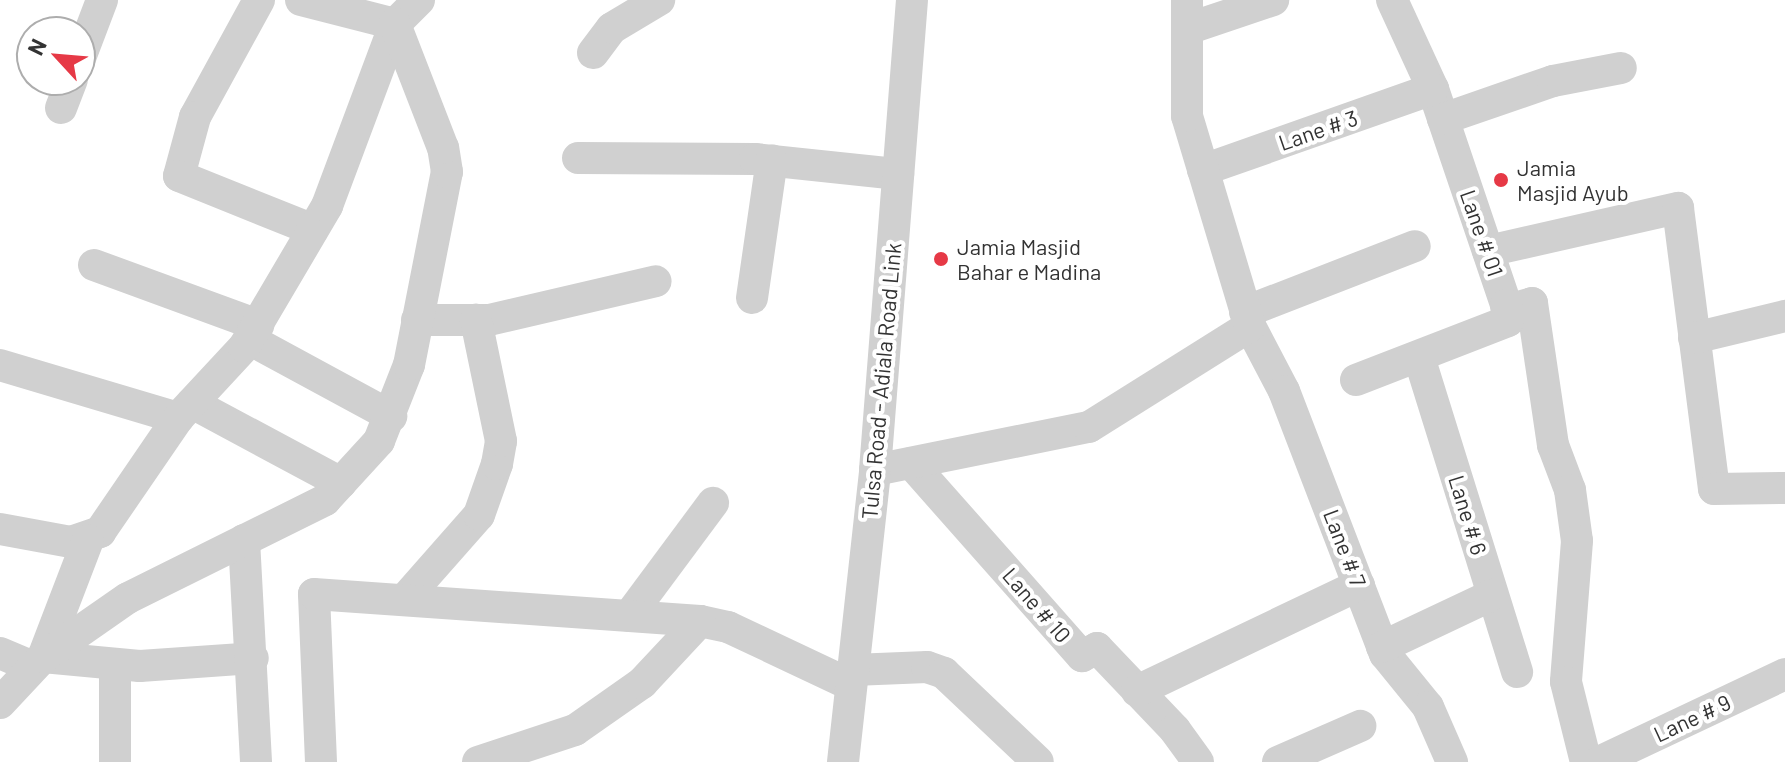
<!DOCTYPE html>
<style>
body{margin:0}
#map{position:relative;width:1785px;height:762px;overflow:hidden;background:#fff;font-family:Barlow,sans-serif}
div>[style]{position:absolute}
.minor>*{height:32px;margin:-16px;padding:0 16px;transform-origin:16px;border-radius:16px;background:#d0d0d0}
.dots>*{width:22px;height:22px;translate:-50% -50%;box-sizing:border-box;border:4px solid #fff;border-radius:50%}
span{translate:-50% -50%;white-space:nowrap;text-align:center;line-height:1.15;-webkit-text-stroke:8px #fff;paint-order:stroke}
.street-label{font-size:22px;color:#333}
.poi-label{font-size:22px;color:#333}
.left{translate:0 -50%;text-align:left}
.north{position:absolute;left:16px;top:16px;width:80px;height:80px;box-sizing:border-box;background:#fff;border:2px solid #adadad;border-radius:50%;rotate:296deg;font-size:22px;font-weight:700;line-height:32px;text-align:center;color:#333}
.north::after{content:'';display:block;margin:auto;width:28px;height:36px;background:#e63946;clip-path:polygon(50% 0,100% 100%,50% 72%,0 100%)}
</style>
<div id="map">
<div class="minor">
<div style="left:259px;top:0;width:133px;rotate:118.7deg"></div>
<div style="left:195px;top:117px;width:61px;rotate:105.2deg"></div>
<div style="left:179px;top:176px;width:144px;rotate:21.9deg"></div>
<div style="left:301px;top:0;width:97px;rotate:14.3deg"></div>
<div style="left:395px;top:24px;width:34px;rotate:-45deg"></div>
<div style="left:1392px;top:0;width:98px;rotate:65.3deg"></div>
<div style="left:1433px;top:89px;width:233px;rotate:71.3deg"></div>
<div style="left:1508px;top:310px;width:25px;rotate:-16deg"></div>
<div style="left:1532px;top:303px;width:144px;rotate:81.6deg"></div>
<div style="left:1553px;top:445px;width:48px;rotate:69.3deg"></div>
<div style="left:1570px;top:490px;width:51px;rotate:82.2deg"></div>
<div style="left:1577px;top:541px;width:141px;rotate:94.5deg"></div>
<div style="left:1566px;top:682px;width:82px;rotate:76deg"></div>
<div style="left:1187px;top:29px;width:91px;rotate:-18.6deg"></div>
<div style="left:593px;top:53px;width:31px;rotate:-53deg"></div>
<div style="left:612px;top:28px;width:55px;rotate:-30.8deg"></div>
<div style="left:80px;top:58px;width:62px;rotate:-69.2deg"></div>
<div style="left:61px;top:108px;width:30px;rotate:-69deg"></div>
<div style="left:1443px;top:119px;width:116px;rotate:-19.1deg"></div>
<div style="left:1553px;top:81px;width:69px;rotate:-10.8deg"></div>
<div style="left:578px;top:158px;width:177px;rotate:0.3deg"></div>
<div style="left:755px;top:159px;width:144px;rotate:6deg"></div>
<div style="left:1203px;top:170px;width:244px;rotate:-19.4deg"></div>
<div style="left:1488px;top:251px;width:195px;rotate:-12.8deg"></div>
<div style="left:1678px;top:208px;width:283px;rotate:82.7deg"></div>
<div style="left:1714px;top:489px;width:71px;rotate:-0.8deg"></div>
<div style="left:94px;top:265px;width:175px;rotate:20.1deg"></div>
<div style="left:752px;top:298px;width:139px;rotate:-81.8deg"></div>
<div style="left:1245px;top:312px;width:182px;rotate:-21.2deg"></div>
<div style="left:417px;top:320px;width:72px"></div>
<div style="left:489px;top:320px;width:171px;rotate:-13.1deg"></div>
<div style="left:1250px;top:326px;width:73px;rotate:62.4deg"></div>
<div style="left:1284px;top:391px;width:282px;rotate:69deg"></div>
<div style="left:1385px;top:654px;width:68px;rotate:50.9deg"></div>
<div style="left:1428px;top:707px;width:60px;rotate:66.4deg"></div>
<div style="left:1694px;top:338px;width:94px;rotate:-13.6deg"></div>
<div style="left:249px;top:339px;width:162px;rotate:28.5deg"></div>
<div style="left:1419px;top:357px;width:330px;rotate:72.7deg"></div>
<div style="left:0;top:365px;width:186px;rotate:16.6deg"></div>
<div style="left:1356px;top:380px;width:163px;rotate:-21.2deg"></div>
<div style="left:1508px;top:321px;width:16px;rotate:-97deg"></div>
<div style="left:192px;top:403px;width:169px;rotate:28.2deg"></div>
<div style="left:911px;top:463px;width:258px;rotate:48.5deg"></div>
<div style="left:1082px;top:656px;width:17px;rotate:-28deg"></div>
<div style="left:1097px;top:648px;width:113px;rotate:46.4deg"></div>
<div style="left:1175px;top:730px;width:39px;rotate:54deg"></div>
<div style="left:875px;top:470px;width:218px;rotate:-11.4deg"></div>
<div style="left:1089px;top:427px;width:190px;rotate:-32.1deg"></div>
<div style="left:1250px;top:326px;width:219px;rotate:-106.7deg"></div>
<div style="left:1187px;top:116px;width:116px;rotate:-90deg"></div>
<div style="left:0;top:529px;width:72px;rotate:10.4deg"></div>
<div style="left:71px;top:542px;width:31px;rotate:-19deg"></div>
<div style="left:100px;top:532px;width:138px;rotate:-55.6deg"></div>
<div style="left:178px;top:418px;width:97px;rotate:-47.1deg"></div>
<div style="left:244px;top:347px;width:164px;rotate:-59.5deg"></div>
<div style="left:327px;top:206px;width:194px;rotate:-69.5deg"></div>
<div style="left:88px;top:540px;width:125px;rotate:111deg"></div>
<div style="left:43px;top:657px;width:97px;rotate:5.3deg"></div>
<div style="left:140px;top:666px;width:113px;rotate:-4deg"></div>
<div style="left:244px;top:540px;width:222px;rotate:86.9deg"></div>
<div style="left:404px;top:600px;width:113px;rotate:-48.6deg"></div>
<div style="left:479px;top:515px;width:54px;rotate:-70.6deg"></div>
<div style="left:497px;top:464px;width:23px;rotate:-80deg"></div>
<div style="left:501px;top:441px;width:124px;rotate:-101.7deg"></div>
<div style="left:629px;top:616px;width:141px;rotate:-53.4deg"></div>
<div style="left:1382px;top:647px;width:122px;rotate:-25.3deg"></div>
<div style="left:0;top:653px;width:36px;rotate:23deg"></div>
<div style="left:115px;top:664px;width:98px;rotate:90deg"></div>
<div style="left:853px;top:670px;width:74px;rotate:-2.3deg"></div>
<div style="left:927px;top:667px;width:18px;rotate:19deg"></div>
<div style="left:944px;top:673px;width:129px;rotate:43.4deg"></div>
<div style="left:1137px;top:691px;width:246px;rotate:-25.5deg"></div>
<div style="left:0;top:703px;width:63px;rotate:-46.9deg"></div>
<div style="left:43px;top:657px;width:103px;rotate:-34.8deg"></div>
<div style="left:128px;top:598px;width:220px;rotate:-26.4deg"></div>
<div style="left:325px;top:500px;width:80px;rotate:-47.5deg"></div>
<div style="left:379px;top:441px;width:82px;rotate:-68.5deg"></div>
<div style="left:409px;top:365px;width:197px;rotate:-78.9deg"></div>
<div style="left:447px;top:172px;width:24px;rotate:-99deg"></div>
<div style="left:443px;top:148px;width:133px;rotate:-111.2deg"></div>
<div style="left:321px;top:762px;width:168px;rotate:-92.4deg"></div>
<div style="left:314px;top:594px;width:387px;rotate:4deg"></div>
<div style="left:700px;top:621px;width:29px;rotate:12deg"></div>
<div style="left:728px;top:627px;width:136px;rotate:25.2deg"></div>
<div style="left:478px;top:762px;width:102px;rotate:-18.3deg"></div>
<div style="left:575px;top:730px;width:82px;rotate:-35deg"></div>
<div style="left:642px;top:683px;width:85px;rotate:-46.9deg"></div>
<div style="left:843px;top:762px;width:294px;rotate:-83.7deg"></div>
<div style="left:875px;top:470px;width:471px;rotate:-85.5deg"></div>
<div style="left:1278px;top:762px;width:90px;rotate:-23.7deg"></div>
<div style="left:1599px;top:762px;width:206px;rotate:-25.3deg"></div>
</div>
<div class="dots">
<div style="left:1501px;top:180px;background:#e63946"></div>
<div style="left:941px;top:259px;background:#e63946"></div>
</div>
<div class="street-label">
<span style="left:1318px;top:130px;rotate:-19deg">Lane # 3</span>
<span style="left:1482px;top:233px;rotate:71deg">Lane # 01</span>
<span style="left:881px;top:381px;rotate:-85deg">Tulsa Road - Adiala Road Link</span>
<span style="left:1468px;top:515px;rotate:73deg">Lane # 6</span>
<span style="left:1345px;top:548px;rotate:69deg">Lane # 7</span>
<span style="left:1037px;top:605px;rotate:49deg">Lane # 10</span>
<span style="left:1692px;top:718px;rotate:-25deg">Lane # 9</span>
</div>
<div class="poi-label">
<span class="left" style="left:1517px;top:180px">Jamia<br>Masjid Ayub</span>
<span class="left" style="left:957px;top:259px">Jamia Masjid<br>Bahar e Madina</span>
</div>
<div class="north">N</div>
</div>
